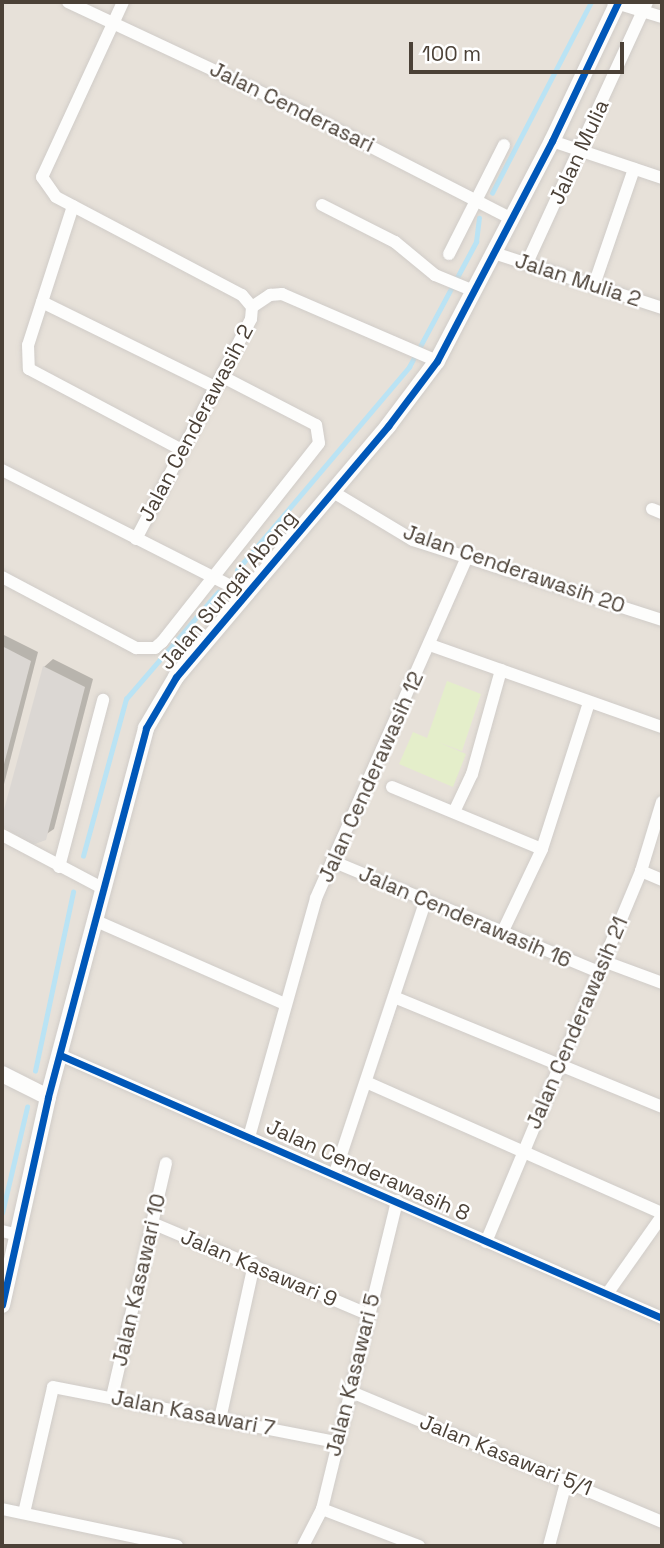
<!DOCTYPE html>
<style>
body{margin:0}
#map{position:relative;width:664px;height:1548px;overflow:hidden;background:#f3f0ec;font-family:"Space Grotesk",sans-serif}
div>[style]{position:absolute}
.residential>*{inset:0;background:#e7e1d9}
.green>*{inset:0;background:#e4eeca}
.shadow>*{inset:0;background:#0003}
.stream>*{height:4.5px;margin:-2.25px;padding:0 2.25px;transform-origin:2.25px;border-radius:2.25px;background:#bae3f4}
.building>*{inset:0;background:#dbd7d3}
.roads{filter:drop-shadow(0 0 2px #d0ccc8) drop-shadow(0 0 2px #d0ccc8)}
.minor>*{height:12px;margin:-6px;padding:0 6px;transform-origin:6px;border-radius:6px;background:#fdfdfc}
.tertiary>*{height:16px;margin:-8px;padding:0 8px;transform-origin:8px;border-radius:8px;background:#fdfdfc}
.cycleway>*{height:7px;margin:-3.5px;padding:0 3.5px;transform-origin:3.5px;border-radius:3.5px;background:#0057b8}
span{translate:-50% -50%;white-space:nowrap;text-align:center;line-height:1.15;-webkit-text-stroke:5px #fff;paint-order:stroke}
.street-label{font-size:21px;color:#4b4137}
.frame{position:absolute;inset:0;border:4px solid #4b4137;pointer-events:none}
.scale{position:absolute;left:409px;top:42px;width:215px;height:32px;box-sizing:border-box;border:4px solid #4b4137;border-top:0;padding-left:9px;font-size:21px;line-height:24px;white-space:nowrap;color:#4b4137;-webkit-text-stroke:5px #fff;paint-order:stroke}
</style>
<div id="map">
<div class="residential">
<div style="clip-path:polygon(2px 2px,662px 2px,662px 1546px,2px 1546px)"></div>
</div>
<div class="green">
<div style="clip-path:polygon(447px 681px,481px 694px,462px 751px,438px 742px,466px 754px,453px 787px,399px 764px,413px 732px,427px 738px)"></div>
</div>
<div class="shadow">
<div style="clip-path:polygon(4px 635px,38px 652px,2px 792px,2px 637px)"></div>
<div style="clip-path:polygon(53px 659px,93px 679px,54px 829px,33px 843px,2px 824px,44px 667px)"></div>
</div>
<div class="stream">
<div style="left:492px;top:193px;width:215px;rotate:-62.6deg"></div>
<div style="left:237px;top:570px;width:266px;rotate:-49.7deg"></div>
<div style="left:409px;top:367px;width:142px;rotate:-61.8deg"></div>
<div style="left:476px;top:242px;width:24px;rotate:-83deg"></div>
<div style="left:83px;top:856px;width:163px;rotate:-74.7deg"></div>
<div style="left:126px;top:699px;width:141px;rotate:-49.3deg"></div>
<div style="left:35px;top:1071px;width:183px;rotate:-78deg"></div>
<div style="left:2px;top:1213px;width:109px;rotate:-76.7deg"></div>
</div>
<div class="building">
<div style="clip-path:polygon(2px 646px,31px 661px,3px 768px,2px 768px)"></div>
<div style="clip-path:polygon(43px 666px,85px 687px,46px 840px,32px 845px,2px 826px,2px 817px)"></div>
</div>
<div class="roads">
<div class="minor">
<div style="left:68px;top:2px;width:259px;rotate:25.1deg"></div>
<div style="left:303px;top:112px;width:235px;rotate:27.1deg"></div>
<div style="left:123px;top:2px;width:193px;rotate:114.8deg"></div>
<div style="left:42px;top:177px;width:24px;rotate:55deg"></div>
<div style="left:56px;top:197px;width:210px;rotate:27.8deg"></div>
<div style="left:242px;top:295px;width:16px;rotate:50deg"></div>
<div style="left:613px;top:2px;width:51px;rotate:17deg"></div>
<div style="left:552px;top:141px;width:116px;rotate:18.6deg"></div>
<div style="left:322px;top:205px;width:82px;rotate:26.9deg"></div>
<div style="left:395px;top:242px;width:52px;rotate:39.5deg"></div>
<div style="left:435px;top:275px;width:42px;rotate:22.3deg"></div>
<div style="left:73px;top:206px;width:146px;rotate:107.9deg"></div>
<div style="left:28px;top:345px;width:24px;rotate:88deg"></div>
<div style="left:29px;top:369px;width:173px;rotate:27.9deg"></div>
<div style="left:494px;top:253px;width:177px;rotate:18.1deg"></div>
<div style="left:449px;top:254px;width:122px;rotate:-63.2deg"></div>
<div style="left:527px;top:263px;width:287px;rotate:-65.3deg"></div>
<div style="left:594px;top:285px;width:123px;rotate:-71deg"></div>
<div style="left:42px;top:302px;width:193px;rotate:26.2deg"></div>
<div style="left:252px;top:307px;width:22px;rotate:-34deg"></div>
<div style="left:270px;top:295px;width:12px;rotate:-5deg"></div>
<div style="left:282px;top:294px;width:169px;rotate:23.4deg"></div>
<div style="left:2px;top:470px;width:276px;rotate:26.9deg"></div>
<div style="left:333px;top:492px;width:93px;rotate:31deg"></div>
<div style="left:413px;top:540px;width:262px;rotate:17.8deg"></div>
<div style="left:652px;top:509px;width:11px;rotate:22deg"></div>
<div style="left:136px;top:539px;width:248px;rotate:-62.4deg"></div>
<div style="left:251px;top:319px;width:12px;rotate:-85deg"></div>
<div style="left:2px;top:577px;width:152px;rotate:27.9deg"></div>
<div style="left:136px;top:648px;width:19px"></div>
<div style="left:155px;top:648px;width:9px;rotate:-41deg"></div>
<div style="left:162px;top:642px;width:253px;rotate:-51.7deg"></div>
<div style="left:319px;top:443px;width:18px;rotate:-99deg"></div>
<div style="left:316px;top:425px;width:107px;rotate:-152.7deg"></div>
<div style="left:430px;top:645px;width:246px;rotate:19.5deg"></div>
<div style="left:392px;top:787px;width:162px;rotate:22.5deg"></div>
<div style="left:454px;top:812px;width:42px;rotate:-64.7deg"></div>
<div style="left:472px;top:774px;width:108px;rotate:-74.4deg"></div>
<div style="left:2px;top:835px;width:115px;rotate:27.9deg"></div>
<div style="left:332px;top:861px;width:289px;rotate:22.6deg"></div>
<div style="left:59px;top:867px;width:173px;rotate:-75.2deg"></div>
<div style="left:641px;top:871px;width:23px;rotate:23deg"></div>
<div style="left:96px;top:921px;width:204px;rotate:23.7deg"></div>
<div style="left:502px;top:933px;width:93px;rotate:-64.5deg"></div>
<div style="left:542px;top:849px;width:153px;rotate:-72.2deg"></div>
<div style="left:603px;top:961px;width:63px;rotate:20.4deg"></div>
<div style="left:394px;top:997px;width:290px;rotate:22.3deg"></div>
<div style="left:60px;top:1055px;width:657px;rotate:23.6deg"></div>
<div style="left:366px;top:1082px;width:324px;rotate:23.9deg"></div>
<div style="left:249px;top:1137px;width:248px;rotate:-74.3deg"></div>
<div style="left:316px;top:898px;width:375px;rotate:-66.1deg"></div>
<div style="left:335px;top:1173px;width:285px;rotate:-71.6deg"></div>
<div style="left:152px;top:1223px;width:233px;rotate:22.9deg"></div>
<div style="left:2px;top:1231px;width:16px;rotate:14deg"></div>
<div style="left:486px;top:1242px;width:402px;rotate:-67.3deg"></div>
<div style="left:641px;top:871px;width:72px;rotate:-73.1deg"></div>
<div style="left:607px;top:1294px;width:95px;rotate:-54.8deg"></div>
<div style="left:349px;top:1391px;width:339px;rotate:22.7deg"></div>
<div style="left:112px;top:1397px;width:240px;rotate:-77deg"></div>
<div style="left:220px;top:1419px;width:158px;rotate:-77.6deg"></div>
<div style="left:2px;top:1509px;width:179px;rotate:11.9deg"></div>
<div style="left:322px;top:1509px;width:104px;rotate:20.9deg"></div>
<div style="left:24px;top:1513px;width:129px;rotate:-77deg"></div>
<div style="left:53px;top:1387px;width:288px;rotate:11deg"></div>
<div style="left:303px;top:1546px;width:42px;rotate:-62.8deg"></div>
<div style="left:322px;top:1509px;width:317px;rotate:-76.3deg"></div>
<div style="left:549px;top:1546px;width:69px;rotate:-75deg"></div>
</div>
<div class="tertiary">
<div style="left:2px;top:1074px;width:51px;rotate:26.6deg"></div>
<div style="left:2px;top:1305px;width:213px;rotate:-77.5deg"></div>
<div style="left:48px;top:1097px;width:382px;rotate:-75.1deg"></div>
<div style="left:146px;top:728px;width:59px;rotate:-59.5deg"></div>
<div style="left:176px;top:677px;width:329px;rotate:-49.8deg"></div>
<div style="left:388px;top:426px;width:81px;rotate:-53deg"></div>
<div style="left:437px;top:361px;width:248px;rotate:-62.4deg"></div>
<div style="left:552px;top:141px;width:154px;rotate:-64.6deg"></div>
</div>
</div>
<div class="cycleway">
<div style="left:60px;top:1055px;width:657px;rotate:23.6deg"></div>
<div style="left:2px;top:1305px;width:213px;rotate:-77.5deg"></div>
<div style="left:48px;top:1097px;width:382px;rotate:-75.1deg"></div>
<div style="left:146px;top:728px;width:59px;rotate:-59.5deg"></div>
<div style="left:176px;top:677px;width:329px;rotate:-49.8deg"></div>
<div style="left:388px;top:426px;width:81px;rotate:-53deg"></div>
<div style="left:437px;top:361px;width:248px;rotate:-62.4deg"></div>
<div style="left:552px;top:141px;width:154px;rotate:-64.6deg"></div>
</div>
<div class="street-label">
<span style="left:292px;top:107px;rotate:26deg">Jalan Cenderasari</span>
<span style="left:579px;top:152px;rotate:-65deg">Jalan Mulia</span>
<span style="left:578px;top:280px;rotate:18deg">Jalan Mulia 2</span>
<span style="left:196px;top:423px;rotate:-62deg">Jalan Cenderawasih 2</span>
<span style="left:514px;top:569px;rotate:19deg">Jalan Cenderawasih 20</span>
<span style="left:228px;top:590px;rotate:-50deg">Jalan Sungai Abong</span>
<span style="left:371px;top:777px;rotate:-66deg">Jalan Cenderawasih 12</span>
<span style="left:465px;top:917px;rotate:23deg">Jalan Cenderawasih 16</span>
<span style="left:577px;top:1023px;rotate:-67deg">Jalan Cenderawasih 21</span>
<span style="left:368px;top:1170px;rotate:24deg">Jalan Cenderawasih 8</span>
<span style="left:259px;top:1268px;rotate:23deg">Jalan Kasawari 9</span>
<span style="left:139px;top:1280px;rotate:-77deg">Jalan Kasawari 10</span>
<span style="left:353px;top:1375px;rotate:-76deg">Jalan Kasawari 5</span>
<span style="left:193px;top:1413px;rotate:11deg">Jalan Kasawari 7</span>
<span style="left:506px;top:1455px;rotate:22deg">Jalan Kasawari 5/1</span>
</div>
<div class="frame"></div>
<div class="scale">100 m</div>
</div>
